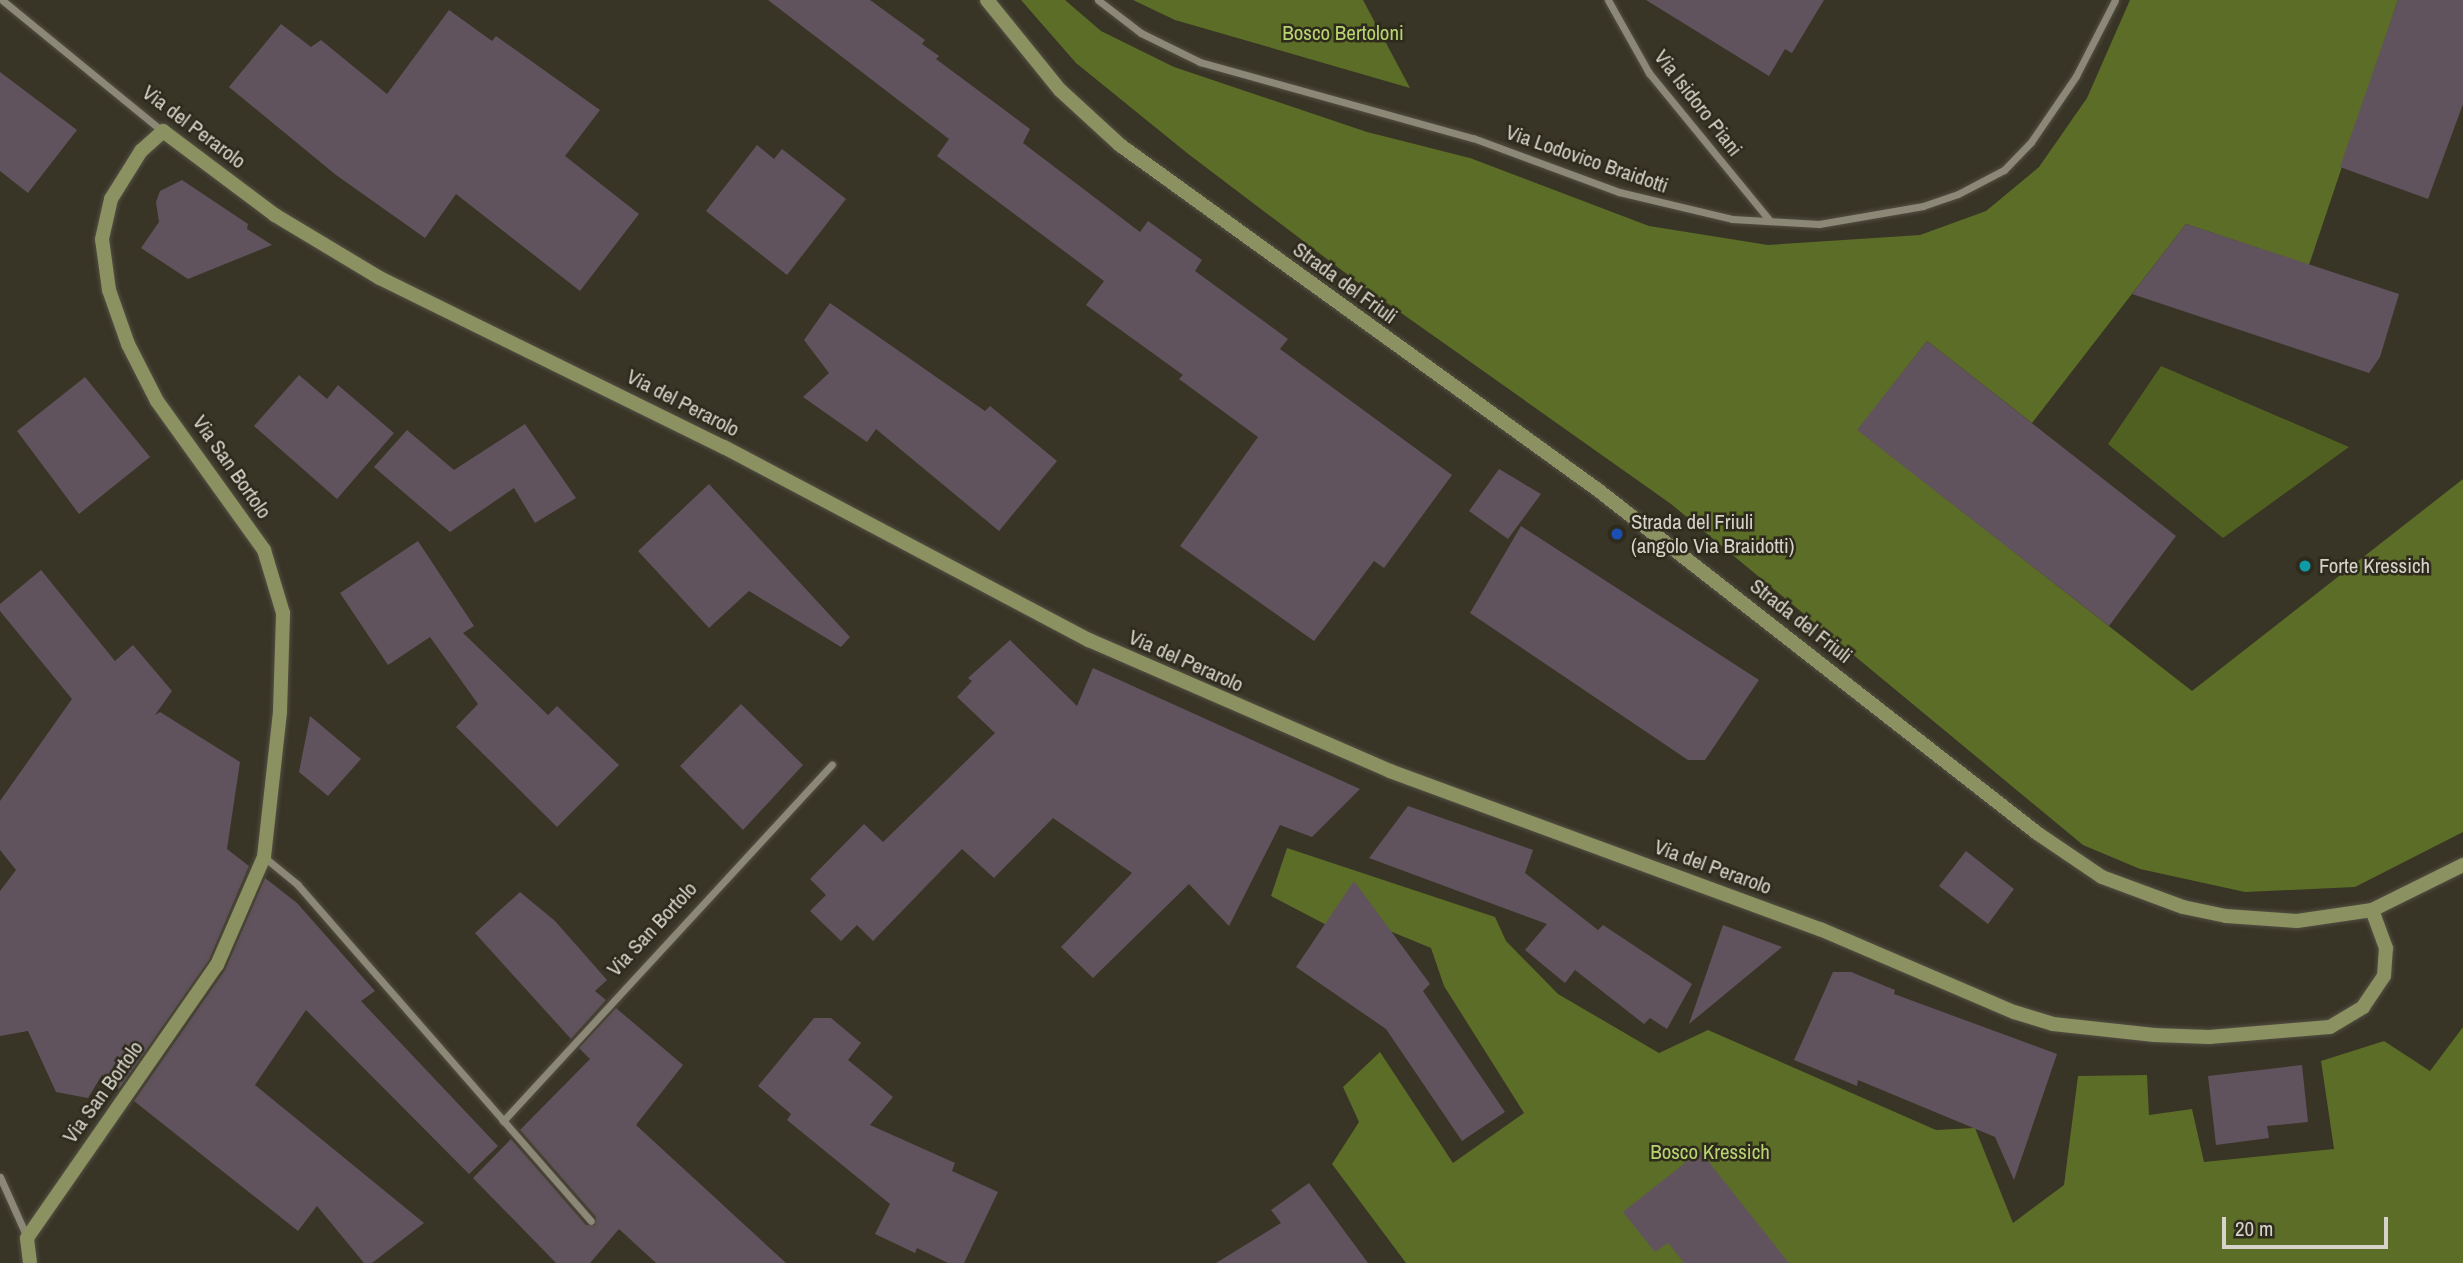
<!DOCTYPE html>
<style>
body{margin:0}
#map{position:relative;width:2463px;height:1263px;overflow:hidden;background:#383426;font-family:"Archivo Narrow",sans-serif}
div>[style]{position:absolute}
.green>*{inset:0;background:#506021}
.forest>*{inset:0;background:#5b6d26}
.building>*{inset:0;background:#61535d}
.roads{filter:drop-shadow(0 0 2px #534f43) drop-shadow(0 0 2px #534f43)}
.street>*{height:7px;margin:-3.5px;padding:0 3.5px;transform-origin:3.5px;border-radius:3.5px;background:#8c8878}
.secondary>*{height:14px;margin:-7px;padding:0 7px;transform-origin:7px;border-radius:7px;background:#8b9160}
.dots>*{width:19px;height:19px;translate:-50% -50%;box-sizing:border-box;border:4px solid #2e2a1c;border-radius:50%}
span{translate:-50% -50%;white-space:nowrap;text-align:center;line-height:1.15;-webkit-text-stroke:5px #2e2a1c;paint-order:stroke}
.park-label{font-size:21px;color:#b8d471}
.street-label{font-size:21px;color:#d5d3ca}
.poi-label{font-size:21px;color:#d5d3ca}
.left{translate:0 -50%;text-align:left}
.scale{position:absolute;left:2222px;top:1217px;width:166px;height:32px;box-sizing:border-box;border:4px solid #d5d3ca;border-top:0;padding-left:9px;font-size:21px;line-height:24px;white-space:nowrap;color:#d5d3ca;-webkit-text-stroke:5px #2e2a1c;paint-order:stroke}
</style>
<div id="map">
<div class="green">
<div style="clip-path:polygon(2161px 366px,2349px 447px,2223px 538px,2108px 444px)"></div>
</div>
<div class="forest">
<div style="clip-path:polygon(1021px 0,1065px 0,1101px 31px,1174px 67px,1367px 132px,1470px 158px,1649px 226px,1768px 245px,1920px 235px,1986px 211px,2039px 167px,2087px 98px,2130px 0,2398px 0,2309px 265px,2186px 224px,2032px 423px,1927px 341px,1858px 430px,2192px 691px,2463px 479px,2463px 832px,2355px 887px,2245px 892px,2140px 869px,2083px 845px,1671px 504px,1356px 281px,1187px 153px,1076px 63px)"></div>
<div style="clip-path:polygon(1133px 0,1363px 0,1410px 88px,1175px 20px)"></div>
<div style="clip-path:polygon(1287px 848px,1495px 917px,1506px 941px,1558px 994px,1659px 1053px,1708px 1030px,1936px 1130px,1975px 1128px,2013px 1223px,2064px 1185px,2078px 1076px,2147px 1075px,2149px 1115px,2192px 1109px,2204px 1162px,2334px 1149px,2321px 1061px,2384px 1041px,2430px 1071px,2463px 1027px,2463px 1263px,1406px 1263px,1332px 1164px,1359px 1122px,1343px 1087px,1380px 1052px,1453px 1163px,1524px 1113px,1444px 986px,1431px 948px,1375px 925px,1361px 943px,1271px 896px)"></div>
</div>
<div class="building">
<div style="clip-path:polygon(768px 0,870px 0,925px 40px,922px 44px,939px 56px,936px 59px,1030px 129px,1023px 143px,1140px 232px,1148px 221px,1202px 260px,1195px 271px,1288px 339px,1280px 349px,1452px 475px,1384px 568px,1374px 561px,1314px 641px,1180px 546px,1258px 437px,1179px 379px,1183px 375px,1086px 305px,1104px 281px,937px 156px,949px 139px)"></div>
<div style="clip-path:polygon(1646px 0,1824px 0,1792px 53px,1785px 49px,1769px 76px)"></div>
<div style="clip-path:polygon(2398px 0,2463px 0,2463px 104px,2428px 199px,2340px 167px)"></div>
<div style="clip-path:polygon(449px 10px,492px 41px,496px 36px,600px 110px,565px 156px,639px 214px,580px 291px,456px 194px,425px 238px,336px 175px,229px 87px,281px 24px,311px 47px,321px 40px,387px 94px)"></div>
<div style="clip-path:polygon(0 72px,77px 130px,28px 193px,0 171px)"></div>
<div style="clip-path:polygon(757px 145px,774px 159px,782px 149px,846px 199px,787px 275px,706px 211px)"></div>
<div style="clip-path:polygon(182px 180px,248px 224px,247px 229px,272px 245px,188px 279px,141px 248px,159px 222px,156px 202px,160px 191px)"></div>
<div style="clip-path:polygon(2186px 224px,2399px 294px,2380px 357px,2369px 373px,2132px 294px)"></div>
<div style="clip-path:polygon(830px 303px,985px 411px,990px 406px,1057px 461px,999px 531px,876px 429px,867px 442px,803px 397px,829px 373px,804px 340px)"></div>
<div style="clip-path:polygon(1927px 341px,2176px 536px,2109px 626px,1857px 430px)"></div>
<div style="clip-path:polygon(299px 375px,327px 399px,338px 385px,394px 433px,337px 499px,254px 426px)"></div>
<div style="clip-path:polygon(85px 377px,150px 457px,79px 514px,17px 431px)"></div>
<div style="clip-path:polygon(525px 424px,576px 498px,535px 523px,514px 488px,450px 532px,374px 467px,407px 430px,454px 470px)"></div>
<div style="clip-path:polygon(1499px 469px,1541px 494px,1508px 539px,1469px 511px)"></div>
<div style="clip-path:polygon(709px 484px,850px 637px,841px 647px,749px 591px,709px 628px,638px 551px)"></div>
<div style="clip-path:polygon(1521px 526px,1759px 680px,1705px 760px,1688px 760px,1470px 613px)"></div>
<div style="clip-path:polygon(418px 541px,474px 626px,463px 633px,548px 715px,557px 706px,619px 765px,557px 827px,456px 727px,478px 704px,430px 637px,388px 665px,340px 593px)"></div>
<div style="clip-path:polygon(41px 570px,115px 661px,133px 645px,172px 691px,155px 715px,160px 712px,240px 762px,227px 849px,249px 866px,209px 960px,119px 1089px,102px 1075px,88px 1098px,56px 1092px,28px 1031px,0 1036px,0 891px,16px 870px,0 850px,0 801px,72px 699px,0 611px,0 604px)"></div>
<div style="clip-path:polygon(1010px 640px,1077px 706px,1093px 668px,1360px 789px,1312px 837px,1280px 825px,1229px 926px,1189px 884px,1093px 978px,1061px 947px,1132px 873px,1053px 818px,994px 878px,962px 849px,873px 941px,857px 925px,841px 941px,810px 911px,826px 895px,810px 879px,864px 824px,883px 842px,995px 733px,957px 697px,972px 681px,968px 678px)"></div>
<div style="clip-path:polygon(741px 704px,803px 765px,743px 830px,680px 766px)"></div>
<div style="clip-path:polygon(310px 716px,361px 759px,328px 796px,299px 772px)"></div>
<div style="clip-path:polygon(1408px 806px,1533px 850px,1525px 873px,1598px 930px,1603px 925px,1692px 984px,1667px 1029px,1650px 1018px,1644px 1024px,1575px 970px,1565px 983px,1525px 950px,1547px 924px,1369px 858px)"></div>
<div style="clip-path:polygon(1966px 851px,2014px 889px,1988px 924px,1939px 886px)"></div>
<div style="clip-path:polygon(265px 878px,297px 903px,375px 991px,361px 1001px,498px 1146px,469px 1174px,306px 1010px,255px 1085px,424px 1223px,372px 1263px,364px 1263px,317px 1206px,298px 1231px,134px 1101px,225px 970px)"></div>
<div style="clip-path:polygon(1354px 881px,1430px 984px,1423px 991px,1505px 1112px,1462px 1141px,1386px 1029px,1296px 967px)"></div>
<div style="clip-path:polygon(520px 892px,555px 921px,607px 980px,595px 991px,606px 1000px,571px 1039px,475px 933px)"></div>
<div style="clip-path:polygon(1723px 925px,1782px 947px,1689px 1024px)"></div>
<div style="clip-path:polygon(1833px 972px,1851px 972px,1895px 990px,1894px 994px,2057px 1054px,2014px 1180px,1995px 1137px,1858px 1080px,1857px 1086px,1794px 1060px)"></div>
<div style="clip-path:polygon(616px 1008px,683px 1065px,636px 1125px,786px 1263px,656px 1263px,619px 1229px,590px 1263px,556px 1263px,473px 1178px,511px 1139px,586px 1225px,595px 1225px,596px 1217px,520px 1130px,590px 1059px,579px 1048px)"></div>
<div style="clip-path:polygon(814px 1018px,831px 1018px,861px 1043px,848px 1060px,893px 1097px,870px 1125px,955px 1163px,952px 1171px,998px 1192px,964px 1263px,948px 1263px,917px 1248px,915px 1253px,875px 1234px,890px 1204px,787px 1120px,791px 1114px,758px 1086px)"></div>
<div style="clip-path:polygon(2302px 1065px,2308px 1122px,2267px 1126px,2269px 1138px,2216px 1145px,2208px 1076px)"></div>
<div style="clip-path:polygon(1700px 1151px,1789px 1263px,1684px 1263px,1668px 1243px,1655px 1252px,1623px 1212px)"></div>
<div style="clip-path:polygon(1309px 1183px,1368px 1263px,1216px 1263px,1281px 1223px,1271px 1210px)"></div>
</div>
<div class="roads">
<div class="street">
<div style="left:2px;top:0;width:207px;rotate:39.3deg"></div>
<div style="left:1098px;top:0;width:54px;rotate:37.5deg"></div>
<div style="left:1141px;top:33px;width:66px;rotate:26.2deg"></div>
<div style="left:1200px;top:62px;width:283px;rotate:15.6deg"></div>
<div style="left:1473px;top:138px;width:156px;rotate:20.3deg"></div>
<div style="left:1619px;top:192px;width:116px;rotate:13.4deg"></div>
<div style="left:1732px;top:219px;width:87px;rotate:3.3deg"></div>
<div style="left:1819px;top:224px;width:106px;rotate:-9.8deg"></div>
<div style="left:1923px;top:206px;width:37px;rotate:-19deg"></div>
<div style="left:1958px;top:194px;width:52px;rotate:-27.6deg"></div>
<div style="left:2004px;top:170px;width:39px;rotate:-46deg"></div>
<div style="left:2031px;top:142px;width:80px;rotate:-55.7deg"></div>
<div style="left:2076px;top:76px;width:85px;rotate:-62.8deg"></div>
<div style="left:1608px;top:0;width:84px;rotate:60.7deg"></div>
<div style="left:1649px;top:73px;width:191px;rotate:50.7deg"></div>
<div style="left:264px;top:857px;width:43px;rotate:39.3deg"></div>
<div style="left:297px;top:884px;width:447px;rotate:48.9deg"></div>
<div style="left:503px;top:1121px;width:485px;rotate:-47.3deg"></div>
<div style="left:0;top:1177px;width:66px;rotate:65.8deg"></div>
</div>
<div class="secondary">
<div style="left:987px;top:0;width:116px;rotate:51deg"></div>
<div style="left:1060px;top:90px;width:81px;rotate:42.5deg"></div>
<div style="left:1120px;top:145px;width:589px;rotate:35.82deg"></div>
<div style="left:1598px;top:490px;width:557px;rotate:38deg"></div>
<div style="left:2037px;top:833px;width:78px;rotate:34.1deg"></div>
<div style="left:2102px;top:877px;width:86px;rotate:20.3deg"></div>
<div style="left:2183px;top:907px;width:44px;rotate:11.8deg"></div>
<div style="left:2226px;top:916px;width:71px;rotate:4deg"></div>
<div style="left:2297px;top:921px;width:76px;rotate:-8.3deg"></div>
<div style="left:2372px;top:910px;width:102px;rotate:-26.3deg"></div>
<div style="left:30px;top:1263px;width:25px;rotate:-97deg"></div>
<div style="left:27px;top:1238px;width:333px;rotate:-55.2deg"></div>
<div style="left:217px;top:965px;width:118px;rotate:-66.5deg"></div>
<div style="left:264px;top:857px;width:147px;rotate:-83.7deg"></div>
<div style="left:280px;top:711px;width:98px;rotate:-88.2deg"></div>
<div style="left:283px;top:613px;width:66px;rotate:-106.8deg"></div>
<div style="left:264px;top:550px;width:183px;rotate:-125.7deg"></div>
<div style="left:157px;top:401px;width:64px;rotate:-117deg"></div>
<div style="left:128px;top:344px;width:57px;rotate:-109.4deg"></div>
<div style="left:109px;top:290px;width:51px;rotate:-97.8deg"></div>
<div style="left:102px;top:239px;width:41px;rotate:-77.3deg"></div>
<div style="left:111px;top:199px;width:57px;rotate:-58deg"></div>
<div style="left:141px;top:151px;width:30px;rotate:-42deg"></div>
<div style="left:163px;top:131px;width:140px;rotate:36.9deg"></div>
<div style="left:275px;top:215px;width:122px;rotate:31deg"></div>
<div style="left:380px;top:278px;width:383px;rotate:26.2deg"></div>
<div style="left:724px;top:447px;width:413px;rotate:27.9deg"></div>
<div style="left:1089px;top:640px;width:328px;rotate:23.5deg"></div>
<div style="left:1390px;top:771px;width:458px;rotate:20.2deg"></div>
<div style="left:1820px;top:929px;width:211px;rotate:23.2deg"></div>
<div style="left:2014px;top:1012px;width:41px;rotate:17.1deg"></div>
<div style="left:2053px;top:1024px;width:102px;rotate:6.2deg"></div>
<div style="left:2154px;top:1035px;width:55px;rotate:2.1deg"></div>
<div style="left:2209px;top:1037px;width:121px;rotate:-4.7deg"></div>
<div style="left:2330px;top:1027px;width:39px;rotate:-31deg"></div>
<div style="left:2363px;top:1007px;width:37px;rotate:-56deg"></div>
<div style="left:2384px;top:976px;width:28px;rotate:-86deg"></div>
<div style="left:2386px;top:948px;width:40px;rotate:-110.2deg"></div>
</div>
</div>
<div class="dots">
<div style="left:1617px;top:534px;background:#1a4fb4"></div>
<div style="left:2305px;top:566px;background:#0f9aa8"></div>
</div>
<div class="park-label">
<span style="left:1343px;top:33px">Bosco Bertoloni</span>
<span style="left:1710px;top:1152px">Bosco Kressich</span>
</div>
<div class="street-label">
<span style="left:1698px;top:103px;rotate:52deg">Via Isidoro Piani</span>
<span style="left:194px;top:127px;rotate:37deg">Via del Perarolo</span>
<span style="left:1587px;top:159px;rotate:19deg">Via Lodovico Braidotti</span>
<span style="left:1345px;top:283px;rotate:36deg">Strada del Friuli</span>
<span style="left:683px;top:403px;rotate:27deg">Via del Perarolo</span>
<span style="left:232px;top:467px;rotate:55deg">Via San Bortolo</span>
<span style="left:1801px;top:621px;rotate:38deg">Strada del Friuli</span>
<span style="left:1186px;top:661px;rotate:24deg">Via del Perarolo</span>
<span style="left:1713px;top:867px;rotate:20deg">Via del Perarolo</span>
<span style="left:652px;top:929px;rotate:-47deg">Via San Bortolo</span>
<span style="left:103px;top:1092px;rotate:-54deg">Via San Bortolo</span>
</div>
<div class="poi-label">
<span class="left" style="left:1631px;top:534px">Strada del Friuli<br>(angolo Via Braidotti)</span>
<span class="left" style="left:2319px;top:566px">Forte Kressich</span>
</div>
<div class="scale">20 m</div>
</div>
